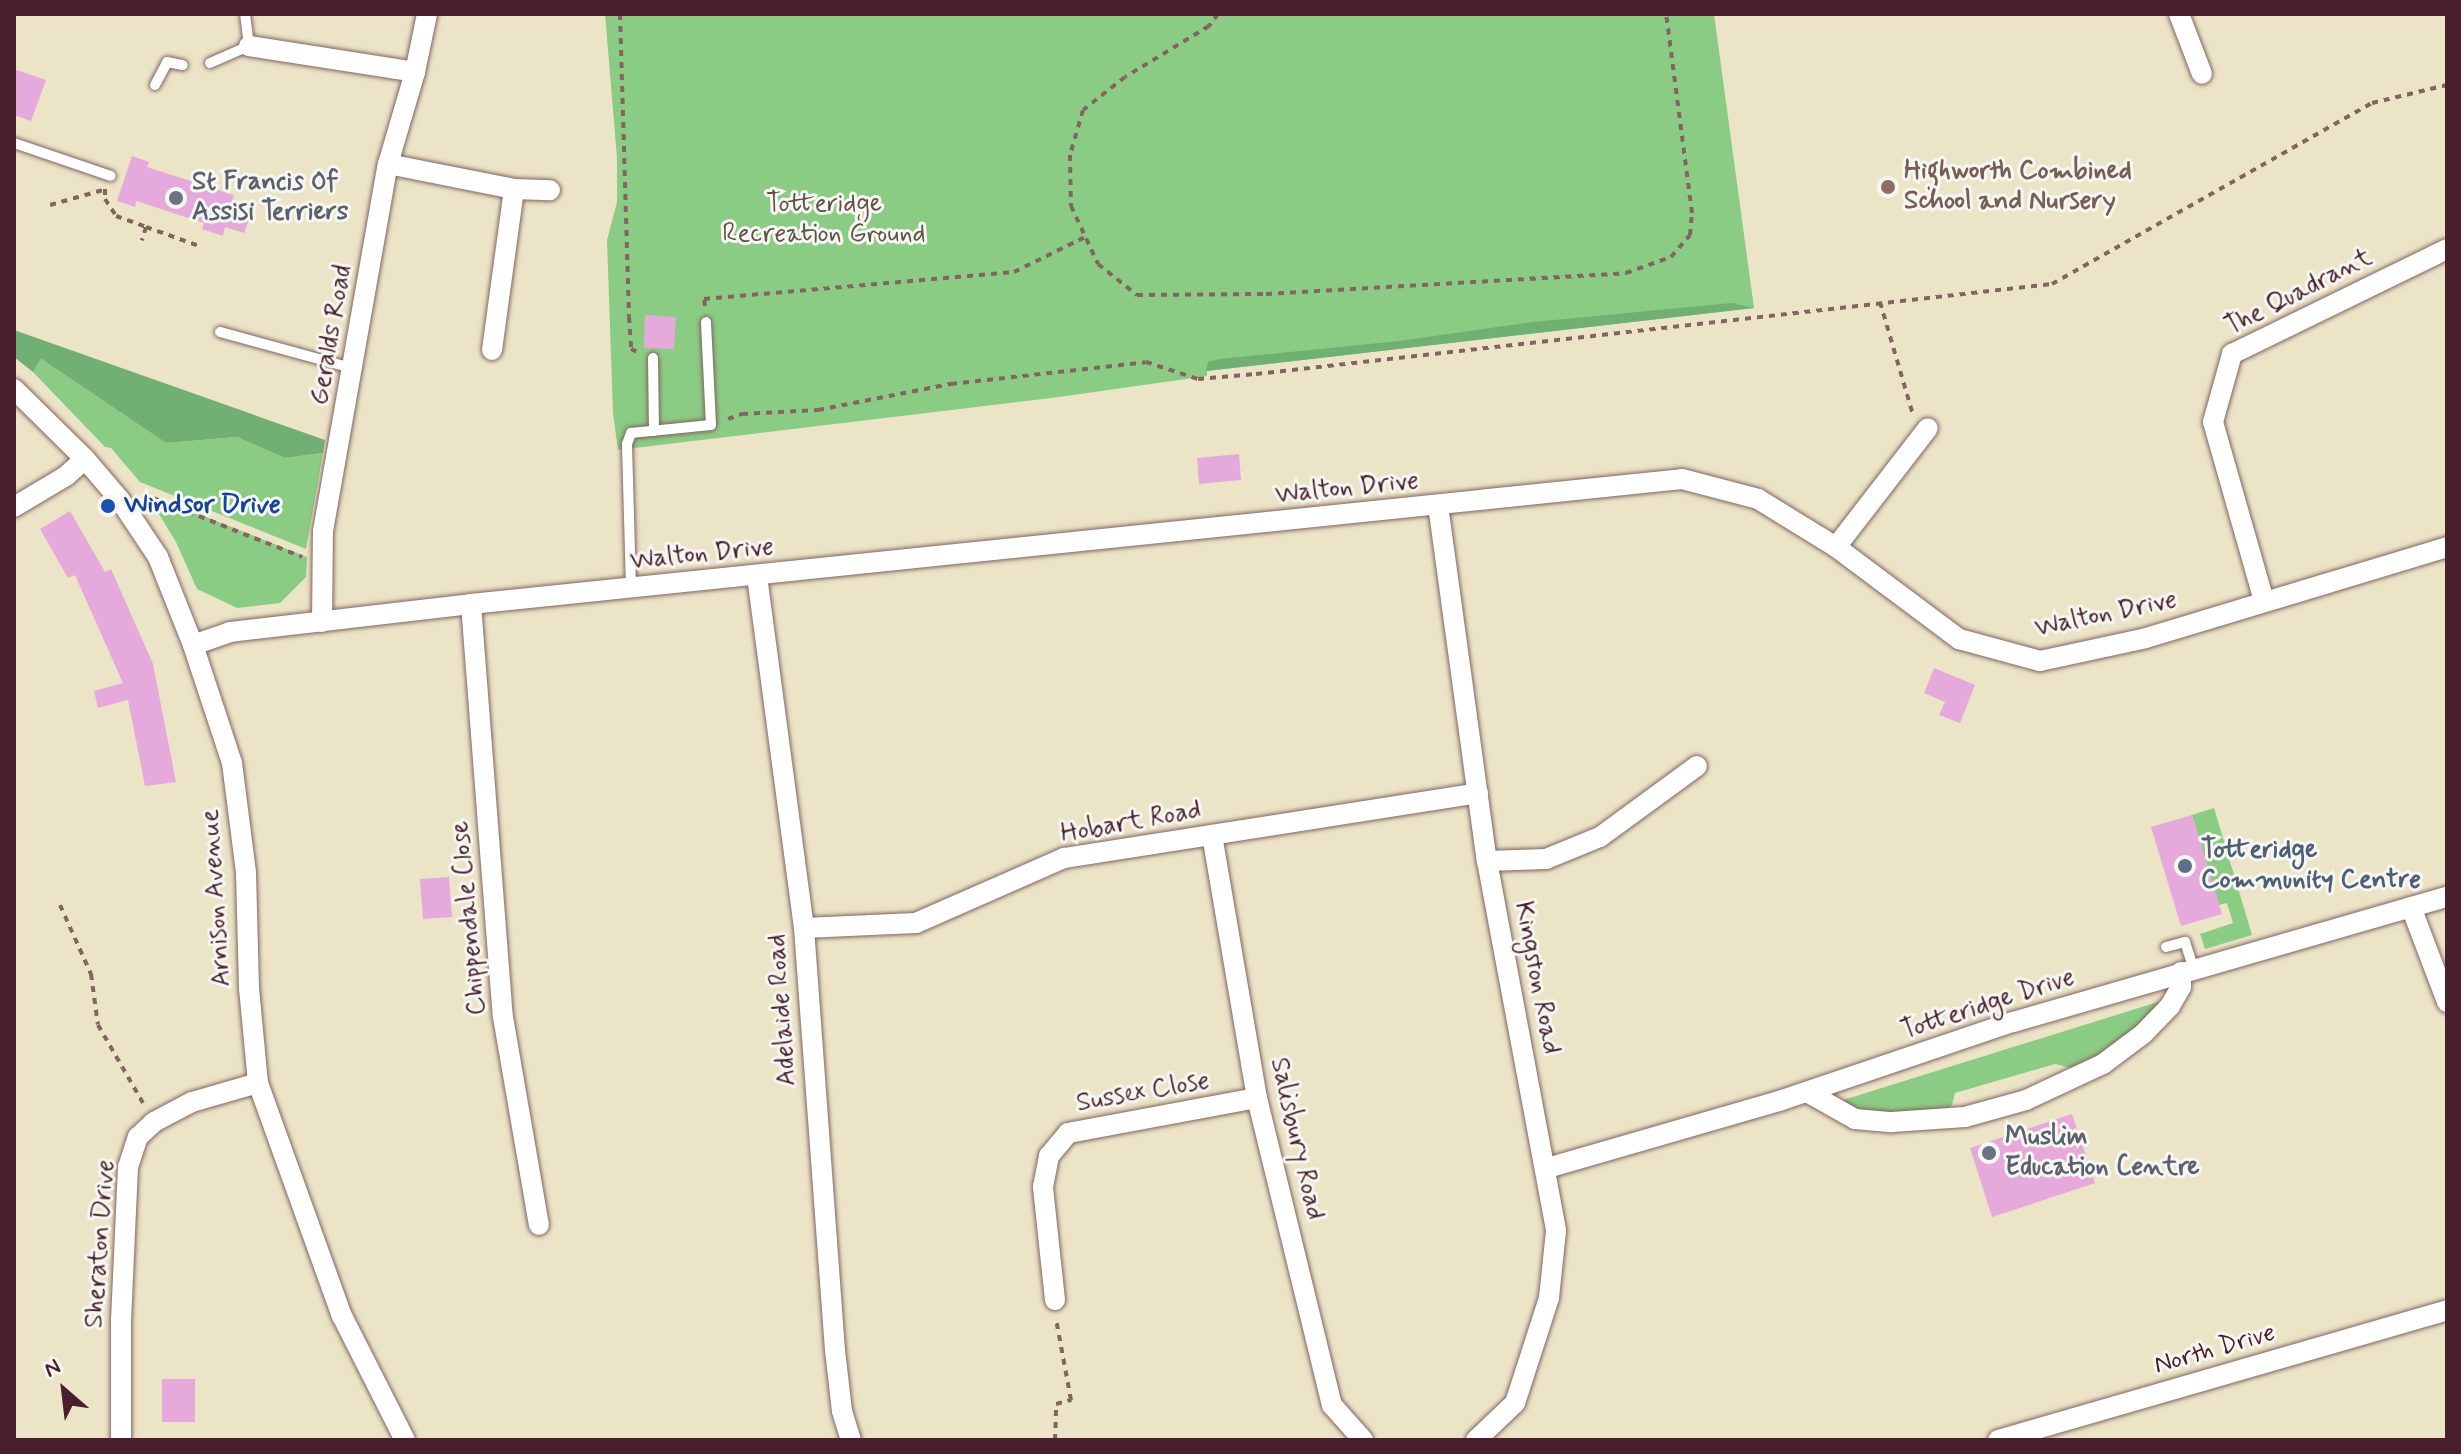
<!DOCTYPE html>
<style>
body{margin:0}
#map{position:relative;width:2461px;height:1454px;overflow:hidden;background:#ece4c7;font-family:Mynerve,sans-serif}
div>[style]{position:absolute}
.green>*{inset:0;background:#8bcc84}
.forest>*{inset:0;background:#70b072}
.building>*{inset:0;background:#e5a9db}
.path>*{height:4px;margin-top:-2px;transform-origin:0;background:repeating-linear-gradient(90deg,#836462 0 6px,transparent 0 12px)}
.roads{filter:drop-shadow(0 0 2px #836462) drop-shadow(0 0 2px #836462)}
.service>*{height:10px;margin:-5px;padding:0 5px;transform-origin:5px;border-radius:5px;background:#fff}
.minor>*{height:20px;margin:-10px;padding:0 10px;transform-origin:10px;border-radius:10px;background:#fff}
.dots>*{width:22px;height:22px;translate:-50% -50%;box-sizing:border-box;border:4px solid #f6f6f2;border-radius:50%}
span{translate:-50% -50%;white-space:nowrap;text-align:center;line-height:1.15;-webkit-text-stroke:6px #f6f6f2;paint-order:stroke}
.education-label{font-size:26px;color:#785e54;font-weight:700}
.left{translate:0 -50%;text-align:left}
.worship-label{font-size:26px;color:#5b616d;font-weight:700}
.park-label{font-size:26px;color:#5e5346}
.street-label{font-size:26px;color:#4a1f2b}
.transit-label{font-size:26px;color:#164399;font-weight:700}
.service-label{font-size:26px;color:#4e5e75;font-weight:700}
.frame{position:absolute;inset:0;border:16px solid #4a1f2b;pointer-events:none}
.north{position:absolute;left:24px;top:1350px;width:80px;height:80px;-webkit-text-stroke:6px #f6f6f2;paint-order:stroke;rotate:332deg;font-size:22px;font-weight:700;line-height:32px;text-align:center;color:#4a1f2b}
.north::after{content:'';display:block;margin:auto;width:28px;height:36px;background:#4a1f2b;clip-path:polygon(50% 0,100% 100%,50% 72%,0 100%)}
</style>
<div id="map">
<div class="green">
<div style="clip-path:polygon(605px 14px,1714px 14px,1754px 308px,1207px 371px,1207px 376px,1059px 397px,618px 450px,613px 413px,607px 240px,617px 202px,617px 158px)"></div>
<div style="clip-path:polygon(41px 359px,166px 443px,237px 437px,285px 458px,323px 453px,306px 549px,140px 482px,111px 448px,105px 447px,33px 372px)"></div>
<div style="clip-path:polygon(146px 493px,307px 557px,306px 577px,280px 603px,237px 608px,197px 589px,176px 542px)"></div>
<div style="clip-path:polygon(2214px 808px,2252px 935px,2205px 949px,2200px 934px,2233px 923px,2227px 903px,2219px 905px,2192px 815px)"></div>
<div style="clip-path:polygon(2158px 1002px,2161px 1009px,2159px 1020px,2078px 1070px,2055px 1064px,1955px 1093px,1952px 1105px,1943px 1111px,1848px 1116px,1840px 1101px)"></div>
</div>
<div class="forest">
<div style="clip-path:polygon(1732px 303px,1754px 308px,1206px 371px,1208px 362px,1219px 359px,1399px 341px,1533px 322px)"></div>
<div style="clip-path:polygon(14px 330px,325px 440px,323px 453px,285px 458px,237px 437px,166px 443px,41px 359px,33px 372px,14px 357px)"></div>
</div>
<div class="building">
<div style="clip-path:polygon(14px 69px,46px 80px,31px 121px,14px 115px)"></div>
<div style="clip-path:polygon(132px 156px,149px 162px,147px 167px,234px 195px,232px 201px,253px 208px,244px 233px,225px 227px,223px 236px,202px 229px,204px 223px,136px 201px,135px 207px,117px 201px)"></div>
<div style="clip-path:polygon(645px 315px,676px 317px,674px 349px,644px 348px)"></div>
<div style="clip-path:polygon(1239px 454px,1241px 480px,1199px 484px,1197px 458px)"></div>
<div style="clip-path:polygon(70px 511px,105px 572px,111px 569px,153px 664px,176px 782px,145px 786px,128px 700px,98px 708px,94px 691px,123px 683px,75px 575px,68px 578px,40px 529px)"></div>
<div style="clip-path:polygon(1934px 668px,1975px 685px,1960px 723px,1939px 715px,1945px 702px,1924px 693px)"></div>
<div style="clip-path:polygon(2192px 815px,2222px 914px,2181px 926px,2151px 827px)"></div>
<div style="clip-path:polygon(449px 877px,452px 917px,423px 919px,420px 879px)"></div>
<div style="clip-path:polygon(2072px 1114px,2095px 1183px,1992px 1217px,1970px 1148px)"></div>
<div style="clip-path:polygon(162px 1379px,195px 1379px,195px 1422px,162px 1422px)"></div>
</div>
<div class="path">
<div style="left:620px;top:14px;width:303px;rotate:88.3deg"></div>
<div style="left:629px;top:317px;width:32px;rotate:86deg"></div>
<div style="left:631px;top:349px;width:10px;rotate:24deg"></div>
<div style="left:1218px;top:14px;width:15px;rotate:127deg"></div>
<div style="left:1209px;top:26px;width:98px;rotate:148.7deg"></div>
<div style="left:1125px;top:77px;width:53px;rotate:141.8deg"></div>
<div style="left:1083px;top:110px;width:47px;rotate:106.1deg"></div>
<div style="left:1070px;top:155px;width:51px;rotate:88.9deg"></div>
<div style="left:1071px;top:206px;width:64px;rotate:65deg"></div>
<div style="left:1098px;top:264px;width:50px;rotate:38.5deg"></div>
<div style="left:1137px;top:295px;width:129px;rotate:-0.4deg"></div>
<div style="left:1266px;top:294px;width:361px;rotate:-3.3deg"></div>
<div style="left:1626px;top:273px;width:48px;rotate:-19.6deg"></div>
<div style="left:1671px;top:257px;width:29px;rotate:-49deg"></div>
<div style="left:1690px;top:235px;width:22px;rotate:-85deg"></div>
<div style="left:1692px;top:213px;width:201px;rotate:-97.4deg"></div>
<div style="left:105px;top:189px;width:10px;rotate:90deg"></div>
<div style="left:105px;top:199px;width:20px;rotate:57deg"></div>
<div style="left:116px;top:216px;width:32px;rotate:20deg"></div>
<div style="left:146px;top:227px;width:14px;rotate:107deg"></div>
<div style="left:50px;top:205px;width:55px;rotate:-15.8deg"></div>
<div style="left:146px;top:227px;width:59px;rotate:19.7deg"></div>
<div style="left:1880px;top:302px;width:118px;rotate:73.7deg"></div>
<div style="left:705px;top:306px;width:7px;rotate:-98deg"></div>
<div style="left:704px;top:299px;width:311px;rotate:-5deg"></div>
<div style="left:1014px;top:272px;width:79px;rotate:-26.2deg"></div>
<div style="left:728px;top:419px;width:15px;rotate:-20deg"></div>
<div style="left:742px;top:414px;width:76px;rotate:-3deg"></div>
<div style="left:818px;top:410px;width:136px;rotate:-11.1deg"></div>
<div style="left:951px;top:384px;width:196px;rotate:-6.4deg"></div>
<div style="left:1146px;top:362px;width:55px;rotate:18.1deg"></div>
<div style="left:1198px;top:379px;width:58px;rotate:-4.9deg"></div>
<div style="left:1256px;top:374px;width:801px;rotate:-6.45deg"></div>
<div style="left:2052px;top:284px;width:368px;rotate:-29.5deg"></div>
<div style="left:2372px;top:103px;width:77px;rotate:-13.5deg"></div>
<div style="left:143px;top:494px;width:171px;rotate:21.6deg"></div>
<div style="left:60px;top:905px;width:76px;rotate:65.8deg"></div>
<div style="left:91px;top:974px;width:51px;rotate:82.2deg"></div>
<div style="left:98px;top:1025px;width:90px;rotate:60deg"></div>
<div style="left:1055px;top:1440px;width:36px;rotate:-88deg"></div>
<div style="left:1056px;top:1404px;width:16px;rotate:-15deg"></div>
<div style="left:1071px;top:1400px;width:82px;rotate:-100.5deg"></div>
</div>
<div class="roads">
<div class="service">
<div style="left:210px;top:63px;width:43px;rotate:-23.6deg"></div>
<div style="left:249px;top:46px;width:32px;rotate:-97deg"></div>
<div style="left:155px;top:85px;width:26px;rotate:-62deg"></div>
<div style="left:167px;top:62px;width:16px;rotate:11deg"></div>
<div style="left:14px;top:143px;width:102px;rotate:18.8deg"></div>
<div style="left:220px;top:332px;width:137px;rotate:15.3deg"></div>
<div style="left:653px;top:358px;width:73px;rotate:89.2deg"></div>
<div style="left:631px;top:588px;width:144px;rotate:-91.6deg"></div>
<div style="left:627px;top:444px;width:12px;rotate:-70deg"></div>
<div style="left:631px;top:433px;width:80px;rotate:-5.7deg"></div>
<div style="left:711px;top:425px;width:103px;rotate:-92.8deg"></div>
<div style="left:2166px;top:947px;width:20px;rotate:-15deg"></div>
<div style="left:2185px;top:942px;width:28px;rotate:72deg"></div>
</div>
<div class="minor">
<div style="left:2179px;top:14px;width:64px;rotate:69deg"></div>
<div style="left:249px;top:46px;width:168px;rotate:8.9deg"></div>
<div style="left:388px;top:164px;width:128px;rotate:11.2deg"></div>
<div style="left:514px;top:189px;width:36px;rotate:2deg"></div>
<div style="left:492px;top:350px;width:162px;rotate:-82.2deg"></div>
<div style="left:14px;top:389px;width:100px;rotate:44.6deg"></div>
<div style="left:85px;top:459px;width:54px;rotate:49.5deg"></div>
<div style="left:120px;top:500px;width:69px;rotate:56.3deg"></div>
<div style="left:158px;top:557px;width:95px;rotate:68.3deg"></div>
<div style="left:193px;top:645px;width:124px;rotate:71.7deg"></div>
<div style="left:232px;top:763px;width:111px;rotate:82.7deg"></div>
<div style="left:246px;top:873px;width:115px;rotate:88.5deg"></div>
<div style="left:249px;top:988px;width:95px;rotate:84.6deg"></div>
<div style="left:258px;top:1083px;width:248px;rotate:70.2deg"></div>
<div style="left:342px;top:1316px;width:139px;rotate:63.1deg"></div>
<div style="left:1438px;top:505px;width:359px;rotate:82.2deg"></div>
<div style="left:1487px;top:861px;width:376px;rotate:79.4deg"></div>
<div style="left:1556px;top:1231px;width:67px;rotate:96deg"></div>
<div style="left:1549px;top:1298px;width:110px;rotate:107.9deg"></div>
<div style="left:1515px;top:1403px;width:54px;rotate:136.5deg"></div>
<div style="left:14px;top:507px;width:61px;rotate:-30.8deg"></div>
<div style="left:66px;top:476px;width:25px;rotate:-42deg"></div>
<div style="left:1836px;top:547px;width:150px;rotate:-52.3deg"></div>
<div style="left:757px;top:576px;width:355px;rotate:82.4deg"></div>
<div style="left:804px;top:928px;width:423px;rotate:85.8deg"></div>
<div style="left:835px;top:1350px;width:61px;rotate:83.5deg"></div>
<div style="left:842px;top:1411px;width:30px;rotate:73deg"></div>
<div style="left:2264px;top:601px;width:186px;rotate:-105.9deg"></div>
<div style="left:2213px;top:422px;width:71px;rotate:-74.4deg"></div>
<div style="left:2232px;top:354px;width:239px;rotate:-26deg"></div>
<div style="left:471px;top:604px;width:414px;rotate:85.6deg"></div>
<div style="left:503px;top:1017px;width:211px;rotate:80.2deg"></div>
<div style="left:322px;top:622px;width:91px;rotate:-89.4deg"></div>
<div style="left:323px;top:531px;width:373px;rotate:-80deg"></div>
<div style="left:388px;top:164px;width:96px;rotate:-73.6deg"></div>
<div style="left:415px;top:72px;width:59px;rotate:-78.3deg"></div>
<div style="left:193px;top:645px;width:39px;rotate:-19deg"></div>
<div style="left:230px;top:632px;width:243px;rotate:-6.6deg"></div>
<div style="left:471px;top:604px;width:1217px;rotate:-5.89deg"></div>
<div style="left:1682px;top:479px;width:79px;rotate:14.7deg"></div>
<div style="left:1758px;top:499px;width:92px;rotate:31.6deg"></div>
<div style="left:1836px;top:547px;width:154px;rotate:36.8deg"></div>
<div style="left:1959px;top:639px;width:84px;rotate:15.2deg"></div>
<div style="left:2040px;top:661px;width:108px;rotate:-12.2deg"></div>
<div style="left:2146px;top:638px;width:314px;rotate:-16.8deg"></div>
<div style="left:1212px;top:835px;width:267px;rotate:80.3deg"></div>
<div style="left:1257px;top:1098px;width:316px;rotate:76.3deg"></div>
<div style="left:1332px;top:1405px;width:47px;rotate:48.5deg"></div>
<div style="left:1487px;top:861px;width:59px;rotate:-1.9deg"></div>
<div style="left:1546px;top:859px;width:58px;rotate:-22.2deg"></div>
<div style="left:1600px;top:837px;width:120px;rotate:-36.2deg"></div>
<div style="left:2411px;top:907px;width:102px;rotate:69.2deg"></div>
<div style="left:804px;top:928px;width:112px;rotate:-2.6deg"></div>
<div style="left:916px;top:923px;width:162px;rotate:-23.7deg"></div>
<div style="left:1064px;top:858px;width:419px;rotate:-8.9deg"></div>
<div style="left:1807px;top:1092px;width:55px;rotate:29.4deg"></div>
<div style="left:1855px;top:1119px;width:37px;rotate:5deg"></div>
<div style="left:1892px;top:1122px;width:73px;rotate:-3.9deg"></div>
<div style="left:1965px;top:1117px;width:63px;rotate:-15.6deg"></div>
<div style="left:2026px;top:1100px;width:85px;rotate:-25.1deg"></div>
<div style="left:2103px;top:1064px;width:50px;rotate:-36.9deg"></div>
<div style="left:2143px;top:1034px;width:39px;rotate:-46deg"></div>
<div style="left:2170px;top:1006px;width:22px;rotate:-60deg"></div>
<div style="left:2181px;top:987px;width:15px;rotate:-90deg"></div>
<div style="left:1547px;top:1168px;width:241px;rotate:-16.1deg"></div>
<div style="left:1779px;top:1101px;width:247px;rotate:-18.7deg"></div>
<div style="left:2013px;top:1022px;width:452px;rotate:-16.1deg"></div>
<div style="left:1055px;top:1300px;width:114px;rotate:-96.1deg"></div>
<div style="left:1043px;top:1187px;width:32px;rotate:-79deg"></div>
<div style="left:1049px;top:1156px;width:30px;rotate:-50deg"></div>
<div style="left:1068px;top:1133px;width:192px;rotate:-10.5deg"></div>
<div style="left:121px;top:1440px;width:119px;rotate:-90deg"></div>
<div style="left:121px;top:1321px;width:154px;rotate:-87.4deg"></div>
<div style="left:128px;top:1167px;width:32px;rotate:-72deg"></div>
<div style="left:138px;top:1137px;width:22px;rotate:-43deg"></div>
<div style="left:154px;top:1122px;width:43px;rotate:-27.8deg"></div>
<div style="left:192px;top:1102px;width:69px;rotate:-16.1deg"></div>
<div style="left:1998px;top:1440px;width:467px;rotate:-16.1deg"></div>
</div>
</div>
<div class="dots">
<div style="left:1888px;top:187px;background:#8d6e63"></div>
<div style="left:176px;top:198px;background:#6b7280"></div>
<div style="left:108px;top:506px;background:#1a4fb4"></div>
<div style="left:2185px;top:866px;background:#5c6f8a"></div>
<div style="left:1989px;top:1153px;background:#6b7280"></div>
</div>
<div class="education-label">
<span class="left" style="left:1904px;top:187px">Highworth Combined<br>School and Nursery</span>
</div>
<div class="worship-label">
<span class="left" style="left:192px;top:198px">St Francis Of<br>Assisi Terriers</span>
<span class="left" style="left:2005px;top:1153px">Muslim<br>Education Centre</span>
</div>
<div class="park-label">
<span style="left:824px;top:220px">Totteridge<br>Recreation Ground</span>
</div>
<div class="street-label">
<span style="left:2299px;top:293px;rotate:-27deg">The Quadrant</span>
<span style="left:332px;top:335px;rotate:-80deg">Geralds Road</span>
<span style="left:1347px;top:489px;rotate:-6deg">Walton Drive</span>
<span style="left:702px;top:555px;rotate:-6deg">Walton Drive</span>
<span style="left:2106px;top:615px;rotate:-12deg">Walton Drive</span>
<span style="left:1131px;top:823px;rotate:-10deg">Hobart Road</span>
<span style="left:217px;top:898px;rotate:-94deg">Arnison Avenue</span>
<span style="left:470px;top:918px;rotate:-95deg">Chippendale Close</span>
<span style="left:1536px;top:978px;rotate:79deg">Kingston Road</span>
<span style="left:1988px;top:1005px;rotate:-18deg">Totteridge Drive</span>
<span style="left:783px;top:1010px;rotate:-94deg">Adelaide Road</span>
<span style="left:1143px;top:1093px;rotate:-10deg">Sussex Close</span>
<span style="left:1296px;top:1139px;rotate:77deg">Salisbury Road</span>
<span style="left:101px;top:1244px;rotate:-86deg">Sheraton Drive</span>
<span style="left:2215px;top:1350px;rotate:-16deg">North Drive</span>
</div>
<div class="transit-label">
<span class="left" style="left:124px;top:506px">Windsor Drive</span>
</div>
<div class="service-label">
<span class="left" style="left:2201px;top:866px">Totteridge<br>Community Centre</span>
</div>
<div class="frame"></div>
<div class="north">N</div>
</div>
